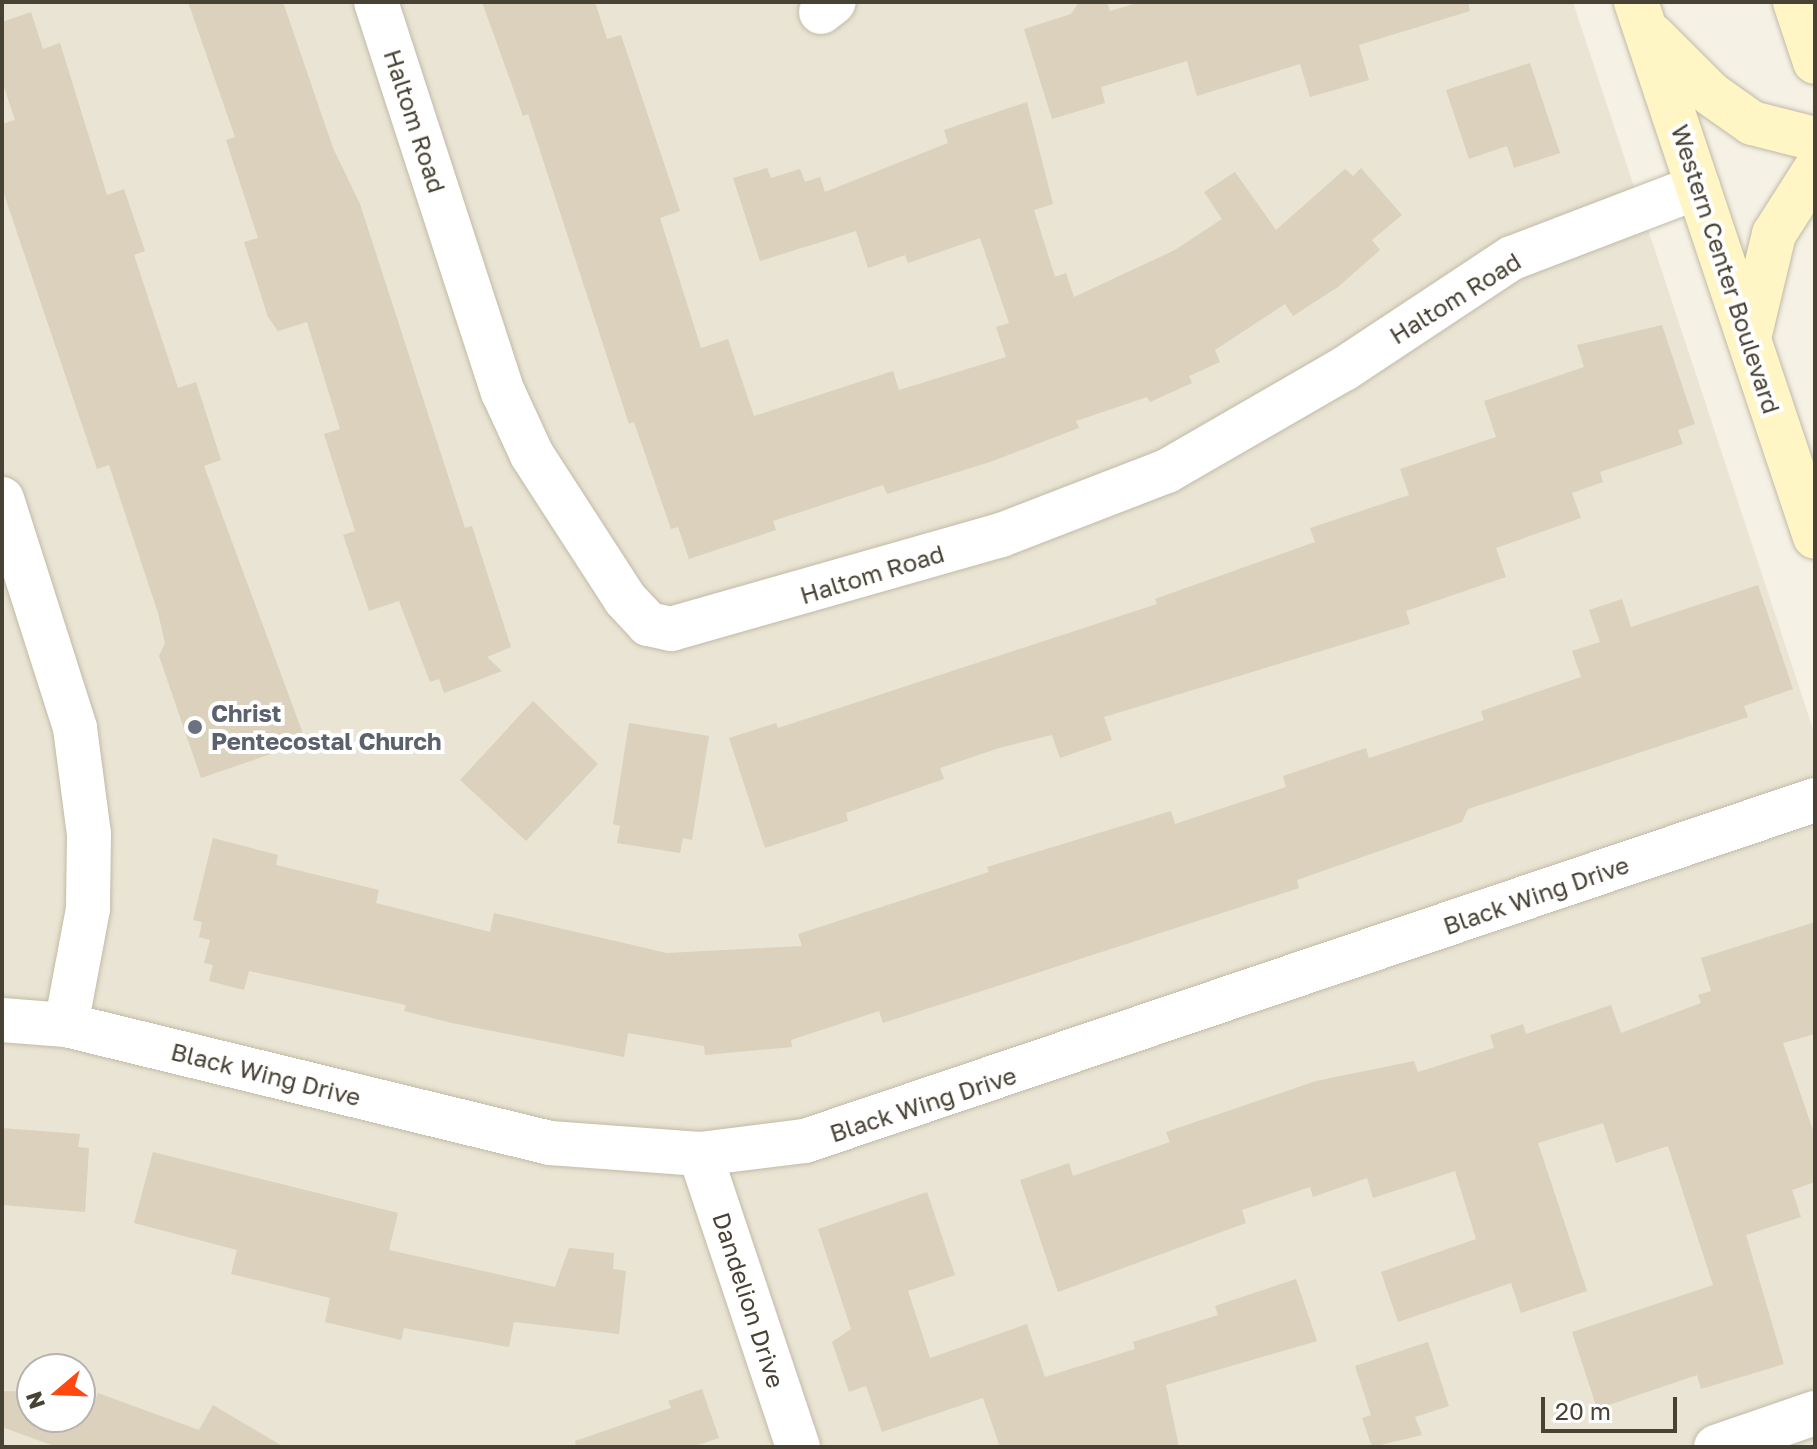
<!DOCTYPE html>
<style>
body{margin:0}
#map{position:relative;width:1817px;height:1449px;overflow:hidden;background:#f5f1e5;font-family:"Golos Text",sans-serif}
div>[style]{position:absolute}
.residential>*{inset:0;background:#e9e4d3}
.building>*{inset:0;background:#dbd1bc}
.roads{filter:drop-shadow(0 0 2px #c1baa7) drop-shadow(0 0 2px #c1baa7)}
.street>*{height:44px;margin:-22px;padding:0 22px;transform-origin:22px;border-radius:22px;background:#fff}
.secondary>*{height:44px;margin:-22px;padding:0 22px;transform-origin:22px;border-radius:22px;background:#fff5c5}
.dots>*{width:22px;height:22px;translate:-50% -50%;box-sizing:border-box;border:4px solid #fff;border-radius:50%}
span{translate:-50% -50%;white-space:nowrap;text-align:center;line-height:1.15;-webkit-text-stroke:8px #fff;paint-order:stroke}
.street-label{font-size:24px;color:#484234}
.worship-label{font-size:24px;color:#5b616d;font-weight:700}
.left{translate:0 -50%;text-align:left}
.frame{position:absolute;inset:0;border:4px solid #484234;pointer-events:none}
.north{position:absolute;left:16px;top:1353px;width:80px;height:80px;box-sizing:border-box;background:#fff;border:2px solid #b6b3ae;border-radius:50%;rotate:251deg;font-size:22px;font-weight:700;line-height:32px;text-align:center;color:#484234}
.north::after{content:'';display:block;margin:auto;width:28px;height:36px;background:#ff4812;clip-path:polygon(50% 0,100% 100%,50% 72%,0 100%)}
.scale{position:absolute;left:1541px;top:1397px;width:136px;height:36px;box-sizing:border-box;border:4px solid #484234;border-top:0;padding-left:10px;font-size:24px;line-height:28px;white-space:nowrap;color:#484234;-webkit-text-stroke:6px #fff;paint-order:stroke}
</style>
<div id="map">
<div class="residential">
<div style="clip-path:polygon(evenodd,2px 2px,1573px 2px,1815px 735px,1815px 1447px,2px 1447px,2px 2px,32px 1369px,80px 1369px,80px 1417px,32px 1417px,32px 1369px)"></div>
</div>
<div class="building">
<div style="clip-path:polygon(188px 2px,283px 2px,333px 148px,360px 204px,465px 528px,472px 526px,511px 647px,487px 657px,502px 671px,444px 693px,439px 679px,430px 682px,399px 601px,369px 611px,343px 535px,355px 531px,324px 434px,340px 429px,307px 322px,278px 331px,268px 317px,244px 242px,258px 238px,226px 140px,235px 137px)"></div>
<div style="clip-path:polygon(482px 2px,595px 2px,607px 39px,621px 35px,680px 211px,660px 218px,701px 348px,728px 339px,754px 416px,893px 371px,899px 390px,1006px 357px,996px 327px,1009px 323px,980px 238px,908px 263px,905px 255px,868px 268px,856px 231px,760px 261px,733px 178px,767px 168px,771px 178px,800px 169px,805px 182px,820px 177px,825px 192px,948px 143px,944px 130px,1027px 102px,1053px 204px,1034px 210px,1055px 277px,1066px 273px,1074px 297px,1175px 250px,1222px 219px,1204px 192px,1235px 172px,1276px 230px,1345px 169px,1353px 176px,1361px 168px,1402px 215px,1372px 240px,1380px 250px,1338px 287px,1293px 316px,1285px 304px,1215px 350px,1220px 362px,1189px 376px,1192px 383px,1150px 402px,1147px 397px,1076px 421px,1079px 428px,990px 462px,887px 494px,883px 485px,773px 521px,776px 530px,689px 559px,678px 527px,671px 529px,634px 422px,629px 424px,528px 114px,523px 116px)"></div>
<div style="clip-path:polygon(1079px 2px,1107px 2px,1110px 11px,1140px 2px,1468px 2px,1470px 11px,1359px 45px,1369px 80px,1310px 97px,1300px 64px,1197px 96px,1187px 61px,1101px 87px,1105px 103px,1052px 119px,1024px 29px,1071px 14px)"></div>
<div style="clip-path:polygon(31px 12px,43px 49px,60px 43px,107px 195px,124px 189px,145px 251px,134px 255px,178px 388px,196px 382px,221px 460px,204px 466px,306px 742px,201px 778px,159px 656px,165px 643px,158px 613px,109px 465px,97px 469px,2px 188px,2px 124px,15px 120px,2px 81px,2px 22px)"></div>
<div style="clip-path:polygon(1530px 63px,1560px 153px,1514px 168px,1507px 146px,1469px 159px,1446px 90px)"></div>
<div style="clip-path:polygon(1662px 325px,1695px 424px,1678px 430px,1683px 444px,1600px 472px,1603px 482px,1572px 493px,1581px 518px,1496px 548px,1506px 577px,1406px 611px,1410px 624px,1104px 717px,1112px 740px,1060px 758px,1052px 735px,999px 748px,940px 768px,944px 779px,846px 813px,848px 821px,765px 848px,729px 738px,776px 723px,778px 728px,1157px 604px,1155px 599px,1315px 542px,1310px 528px,1409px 495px,1400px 469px,1496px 437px,1484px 401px,1584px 367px,1577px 345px)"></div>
<div style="clip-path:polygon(1758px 585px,1793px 689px,1744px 706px,1748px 717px,1468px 809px,1462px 822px,1297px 880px,1299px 888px,883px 1023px,879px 1011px,791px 1040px,792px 1047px,705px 1055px,704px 1046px,628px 1033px,624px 1057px,452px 1023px,404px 1011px,406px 1005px,249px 971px,244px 990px,209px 981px,213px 965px,204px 963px,210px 940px,199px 937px,202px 922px,193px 920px,213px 838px,278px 855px,276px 865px,379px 890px,376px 903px,490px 932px,494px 913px,667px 953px,802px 946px,798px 934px,989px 872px,987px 867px,1171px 811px,1175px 824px,1286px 787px,1283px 776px,1366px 748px,1369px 758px,1484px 720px,1481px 711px,1581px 677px,1572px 651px,1600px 642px,1589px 610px,1622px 599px,1631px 627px)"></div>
<div style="clip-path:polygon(533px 701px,598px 764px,526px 841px,460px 780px)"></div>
<div style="clip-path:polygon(629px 723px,709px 736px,692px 840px,683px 838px,680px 853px,617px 843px,620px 826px,613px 824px)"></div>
<div style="clip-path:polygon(1815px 922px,1815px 1034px,1783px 1043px,1815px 1136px,1815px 1182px,1792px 1190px,1801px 1217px,1746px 1235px,1784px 1364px,1701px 1389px,1697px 1375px,1597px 1409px,1572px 1332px,1713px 1285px,1668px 1146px,1616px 1163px,1603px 1123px,1538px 1143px,1587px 1291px,1521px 1313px,1511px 1283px,1398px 1322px,1381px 1272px,1476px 1239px,1455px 1171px,1373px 1198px,1367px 1178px,1313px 1197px,1310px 1187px,1242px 1210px,1246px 1223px,1058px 1292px,1020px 1180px,1069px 1163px,1073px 1176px,1170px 1142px,1166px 1132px,1316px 1081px,1414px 1061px,1418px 1072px,1494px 1048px,1490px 1035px,1523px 1024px,1526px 1034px,1611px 1005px,1621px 1033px,1701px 1003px,1698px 995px,1711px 991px,1701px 958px)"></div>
<div style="clip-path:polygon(2px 1128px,80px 1134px,78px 1147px,89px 1148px,85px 1212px,2px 1205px)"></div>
<div style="clip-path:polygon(153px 1152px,398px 1213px,389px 1250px,555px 1287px,569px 1248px,614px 1253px,613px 1269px,626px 1271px,619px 1334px,514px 1322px,509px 1347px,404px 1328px,401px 1340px,325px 1322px,330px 1298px,231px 1274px,237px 1250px,134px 1223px)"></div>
<div style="clip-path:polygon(927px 1192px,955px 1275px,908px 1291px,930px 1358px,1027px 1324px,1045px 1377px,1135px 1349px,1133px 1342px,1218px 1315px,1215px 1306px,1296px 1279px,1317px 1341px,1166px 1385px,1179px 1447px,1000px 1447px,983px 1398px,882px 1432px,866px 1386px,849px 1392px,832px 1342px,851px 1329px,818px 1229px)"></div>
<div style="clip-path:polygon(1428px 1342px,1449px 1406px,1415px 1417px,1422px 1435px,1372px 1447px,1362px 1418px,1371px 1415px,1355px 1366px)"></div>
<div style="clip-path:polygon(702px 1389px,719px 1438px,692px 1447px,576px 1447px,575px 1441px,671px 1408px,668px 1401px)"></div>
<div style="clip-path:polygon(2px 1391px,32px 1392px,32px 1417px,80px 1417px,80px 1407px,91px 1411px,98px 1393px,199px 1430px,213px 1405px,284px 1447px,57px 1447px,2px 1427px)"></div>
</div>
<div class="roads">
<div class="street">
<div style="left:376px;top:2px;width:410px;rotate:72deg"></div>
<div style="left:503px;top:392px;width:69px;rotate:65.3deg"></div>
<div style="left:532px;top:455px;width:171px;rotate:57.1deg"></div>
<div style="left:625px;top:599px;width:34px;rotate:47deg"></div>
<div style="left:648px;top:624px;width:24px;rotate:12deg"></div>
<div style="left:671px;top:629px;width:343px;rotate:-15.9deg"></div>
<div style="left:1001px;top:535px;width:178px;rotate:-21.1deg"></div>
<div style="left:1167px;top:471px;width:204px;rotate:-30deg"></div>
<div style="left:1344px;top:369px;width:201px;rotate:-33.5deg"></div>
<div style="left:1512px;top:258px;width:199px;rotate:-20.9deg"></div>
<div style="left:821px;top:12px;width:16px;rotate:-38deg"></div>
<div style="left:2px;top:499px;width:240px;rotate:72.3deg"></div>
<div style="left:75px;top:728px;width:107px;rotate:82.5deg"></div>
<div style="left:89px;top:834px;width:75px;rotate:90.8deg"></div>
<div style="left:88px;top:909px;width:118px;rotate:100.7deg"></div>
<div style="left:2px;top:1020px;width:64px;rotate:4.5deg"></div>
<div style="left:66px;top:1025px;width:498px;rotate:13.7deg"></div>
<div style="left:550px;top:1143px;width:150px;rotate:4.2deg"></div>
<div style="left:700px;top:1154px;width:106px;rotate:-7.1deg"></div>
<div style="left:805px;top:1141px;width:1066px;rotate:-18.66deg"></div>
<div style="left:700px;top:1154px;width:309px;rotate:71.5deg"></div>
<div style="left:1716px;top:1447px;width:105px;rotate:-19deg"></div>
</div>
<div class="secondary">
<div style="left:1636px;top:2px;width:564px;rotate:71.5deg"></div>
<div style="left:1795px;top:2px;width:63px;rotate:71.6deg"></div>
<div style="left:1653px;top:36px;width:82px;rotate:45deg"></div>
<div style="left:1711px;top:94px;width:50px;rotate:35.3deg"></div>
<div style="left:1752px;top:123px;width:65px;rotate:14.3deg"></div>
<div style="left:1749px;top:338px;width:107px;rotate:-76.5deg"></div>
<div style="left:1774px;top:234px;width:76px;rotate:-57.4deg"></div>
</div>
</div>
<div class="dots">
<div style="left:195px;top:727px;background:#6b7280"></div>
</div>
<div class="street-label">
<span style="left:415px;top:121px;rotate:72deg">Haltom Road</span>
<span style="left:1726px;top:269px;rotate:72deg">Western Center Boulevard</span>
<span style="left:1455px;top:298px;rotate:-32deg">Haltom Road</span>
<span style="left:872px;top:574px;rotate:-17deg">Haltom Road</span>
<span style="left:1536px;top:895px;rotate:-19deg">Black Wing Drive</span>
<span style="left:266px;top:1074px;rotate:14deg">Black Wing Drive</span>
<span style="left:923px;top:1104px;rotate:-18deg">Black Wing Drive</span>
<span style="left:749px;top:1300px;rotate:72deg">Dandelion Drive</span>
</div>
<div class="worship-label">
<span class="left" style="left:211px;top:727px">Christ<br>Pentecostal Church</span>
</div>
<div class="frame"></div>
<div class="north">N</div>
<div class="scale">20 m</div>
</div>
